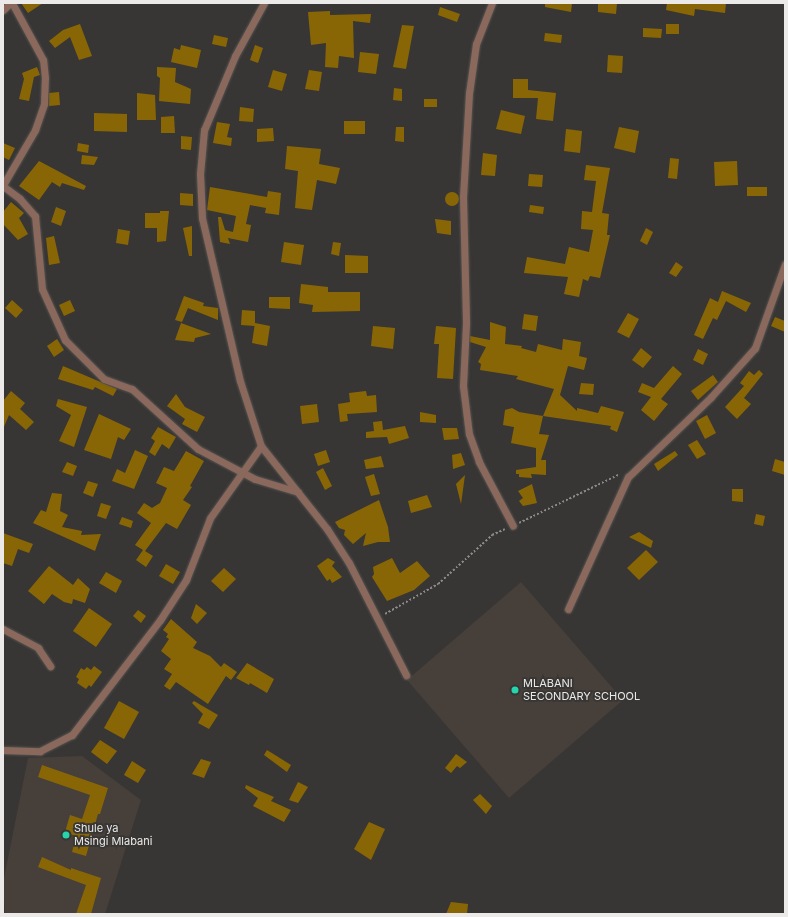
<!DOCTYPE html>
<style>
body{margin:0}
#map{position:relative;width:788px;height:917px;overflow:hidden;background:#383634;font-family:Inter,sans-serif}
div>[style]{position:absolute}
.built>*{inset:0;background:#473f39}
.building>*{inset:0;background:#896605}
.round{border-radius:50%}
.path>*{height:1.5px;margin-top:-0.75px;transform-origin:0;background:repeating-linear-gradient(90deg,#8c8a88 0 2px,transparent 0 4px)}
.roads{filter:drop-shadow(0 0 1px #555351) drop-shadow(0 0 1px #555351)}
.street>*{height:7px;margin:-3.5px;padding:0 3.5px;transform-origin:3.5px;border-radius:3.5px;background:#8a685c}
.dots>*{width:11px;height:11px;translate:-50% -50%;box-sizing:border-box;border:2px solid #383634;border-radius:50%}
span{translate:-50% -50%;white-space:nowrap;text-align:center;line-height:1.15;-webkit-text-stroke:3.5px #383634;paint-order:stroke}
.poi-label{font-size:11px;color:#ebeae8}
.left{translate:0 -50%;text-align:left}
.frame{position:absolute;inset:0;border:4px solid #ebeae8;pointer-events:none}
</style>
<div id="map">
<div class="built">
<div style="clip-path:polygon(521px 582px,623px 700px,509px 798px,407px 680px)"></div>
<div style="clip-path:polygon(82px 756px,141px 800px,105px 914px,5px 914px,3px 883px,28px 758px)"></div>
</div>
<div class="building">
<div style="clip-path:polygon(21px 3px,43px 3px,28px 13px)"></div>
<div style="clip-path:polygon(545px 3px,572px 3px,571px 12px,545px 7px)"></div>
<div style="clip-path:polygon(598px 3px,617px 3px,616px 14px,598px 12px)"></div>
<div style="clip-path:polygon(667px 3px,726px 3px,725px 13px,695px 9px,694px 16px,666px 10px)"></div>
<div style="clip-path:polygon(440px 7px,460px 14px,457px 22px,438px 15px)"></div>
<div style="clip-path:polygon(330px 11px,330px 15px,371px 14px,370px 23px,353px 21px,354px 58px,339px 56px,338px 68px,325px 67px,326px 43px,311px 45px,308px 12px)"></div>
<div style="clip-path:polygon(80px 24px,92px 56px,79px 60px,70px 37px,55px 48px,49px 41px,63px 30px)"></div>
<div style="clip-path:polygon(666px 24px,679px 24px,679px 34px,666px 34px)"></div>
<div style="clip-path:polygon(402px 25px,414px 26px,406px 69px,393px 67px)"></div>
<div style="clip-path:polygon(643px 28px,662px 29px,661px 38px,643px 37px)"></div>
<div style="clip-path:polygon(545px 33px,562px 35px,561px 43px,544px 41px)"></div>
<div style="clip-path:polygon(214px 35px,228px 38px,226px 47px,212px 44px)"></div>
<div style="clip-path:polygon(181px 45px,201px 50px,197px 68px,171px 62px,174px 48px,180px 50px)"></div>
<div style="clip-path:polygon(255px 45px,263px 48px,258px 63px,250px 60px)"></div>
<div style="clip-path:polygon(360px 52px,379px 54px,376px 74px,358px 72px)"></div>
<div style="clip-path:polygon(608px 55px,623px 56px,622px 73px,607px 72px)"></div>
<div style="clip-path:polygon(37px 67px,40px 75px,34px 77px,29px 101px,19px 99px,24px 79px,22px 73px)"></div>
<div style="clip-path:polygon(157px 67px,176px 68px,175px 82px,191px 89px,190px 104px,159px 101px,160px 78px,157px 76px)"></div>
<div style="clip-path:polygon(273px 70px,287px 74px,282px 91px,268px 87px)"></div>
<div style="clip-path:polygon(309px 70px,322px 72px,319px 91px,305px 89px)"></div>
<div style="clip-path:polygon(513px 79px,528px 79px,528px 90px,556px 93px,553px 121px,536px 119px,538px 98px,513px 98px)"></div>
<div style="clip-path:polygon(394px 88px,402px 89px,402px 101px,393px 100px)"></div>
<div style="clip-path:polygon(59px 92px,60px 105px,49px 106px,49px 93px)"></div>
<div style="clip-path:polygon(137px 93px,155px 95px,156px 120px,137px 120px)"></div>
<div style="clip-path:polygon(424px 99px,437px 99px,437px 107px,424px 107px)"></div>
<div style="clip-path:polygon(240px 107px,254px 109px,253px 122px,239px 121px)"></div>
<div style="clip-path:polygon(501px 110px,525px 116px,521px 134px,496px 129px)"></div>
<div style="clip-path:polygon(94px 113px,127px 114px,127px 132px,94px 131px)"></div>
<div style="clip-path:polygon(174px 116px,175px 133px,161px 133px,161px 117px)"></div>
<div style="clip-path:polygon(344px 121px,365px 121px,365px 134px,344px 134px)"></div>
<div style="clip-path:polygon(217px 122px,230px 124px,227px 137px,232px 138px,231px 146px,213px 143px)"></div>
<div style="clip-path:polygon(396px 127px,404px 127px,404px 142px,395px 141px)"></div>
<div style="clip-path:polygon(619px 127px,639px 131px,635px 153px,614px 148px)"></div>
<div style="clip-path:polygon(273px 128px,274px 141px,257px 142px,257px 129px)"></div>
<div style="clip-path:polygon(566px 129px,582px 131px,580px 153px,564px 151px)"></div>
<div style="clip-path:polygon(181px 136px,192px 137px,191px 150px,181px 149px)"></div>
<div style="clip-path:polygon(3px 143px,15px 148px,9px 160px,3px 157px)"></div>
<div style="clip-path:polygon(78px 143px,89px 145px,88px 153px,77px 151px)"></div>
<div style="clip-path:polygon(287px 146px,321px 149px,319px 164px,340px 168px,336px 184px,317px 180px,312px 210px,295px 208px,298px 171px,285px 169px)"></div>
<div style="clip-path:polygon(483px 153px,497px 155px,495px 176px,481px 175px)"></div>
<div style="clip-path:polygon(82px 155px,98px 157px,94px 165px,81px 164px)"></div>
<div style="clip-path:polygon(670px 158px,679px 159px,677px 179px,668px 178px)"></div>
<div style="clip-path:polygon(39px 161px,86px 186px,84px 190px,62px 183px,60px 187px,52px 182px,39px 200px,19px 186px)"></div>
<div style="clip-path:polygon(737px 161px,738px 185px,715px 186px,714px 162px)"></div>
<div style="clip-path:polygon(586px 165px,610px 168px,602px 213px,609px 214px,607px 235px,610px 235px,600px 278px,590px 276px,588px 281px,583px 279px,579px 297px,564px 294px,568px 277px,524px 273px,527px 257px,565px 264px,569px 247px,589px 252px,593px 230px,581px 229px,582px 211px,592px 212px,596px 181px,584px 180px)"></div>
<div style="clip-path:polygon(529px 174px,543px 175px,542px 187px,528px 186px)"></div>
<div style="clip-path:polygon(210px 187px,267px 197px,268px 191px,281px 193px,279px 215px,265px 213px,266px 208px,250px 205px,246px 224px,251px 225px,248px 242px,228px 238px,230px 244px,220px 242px,218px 217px,221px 217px,225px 230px,233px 232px,236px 216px,207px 210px)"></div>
<div style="clip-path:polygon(747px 187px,767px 187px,767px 196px,747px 196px)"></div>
<div class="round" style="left:445px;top:192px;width:14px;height:14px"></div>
<div style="clip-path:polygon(180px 193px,193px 194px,193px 206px,180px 205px)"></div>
<div style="clip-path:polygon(11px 202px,24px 213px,19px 218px,28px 234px,18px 240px,3px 224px,3px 212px)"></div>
<div style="clip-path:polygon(530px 205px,544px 207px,543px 214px,529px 212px)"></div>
<div style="clip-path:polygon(56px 207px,66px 211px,61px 226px,51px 222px)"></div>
<div style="clip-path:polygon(160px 211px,169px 211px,166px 241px,157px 242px,157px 228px,145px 228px,145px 213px,160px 213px)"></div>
<div style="clip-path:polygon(435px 219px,451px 221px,451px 235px,437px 233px)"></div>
<div style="clip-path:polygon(192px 226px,192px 256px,189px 256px,183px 228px)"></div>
<div style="clip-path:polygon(646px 228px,653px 232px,647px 245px,640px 241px)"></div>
<div style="clip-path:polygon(118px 229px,130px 231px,128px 245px,116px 243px)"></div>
<div style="clip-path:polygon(54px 236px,60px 263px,49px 265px,46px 238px)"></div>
<div style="clip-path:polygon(284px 242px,304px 245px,301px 265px,281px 262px)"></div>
<div style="clip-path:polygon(333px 242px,341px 243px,339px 256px,331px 254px)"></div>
<div style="clip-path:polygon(345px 255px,368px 256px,368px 273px,345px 273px)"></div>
<div style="clip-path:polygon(676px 262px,683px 267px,676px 277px,669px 273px)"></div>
<div style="clip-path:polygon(301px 284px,328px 287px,328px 292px,360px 292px,360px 311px,312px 312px,313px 305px,299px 303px)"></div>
<div style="clip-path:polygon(722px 291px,751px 303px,746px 312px,726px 301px,717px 320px,713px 318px,703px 339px,694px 335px,710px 298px,718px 302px)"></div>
<div style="clip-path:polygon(184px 296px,204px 303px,203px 306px,218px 308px,218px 320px,188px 308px,182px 322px,175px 320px)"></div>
<div style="clip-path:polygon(269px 297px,290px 297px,290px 309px,269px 308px)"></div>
<div style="clip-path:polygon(12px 300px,23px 310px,16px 318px,5px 308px)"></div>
<div style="clip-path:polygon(70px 300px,75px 311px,64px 316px,59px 305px)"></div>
<div style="clip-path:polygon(242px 310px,255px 311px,255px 326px,241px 325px)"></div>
<div style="clip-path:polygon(628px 313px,639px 319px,629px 338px,617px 332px)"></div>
<div style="clip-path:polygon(524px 314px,538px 316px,536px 331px,522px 329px)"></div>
<div style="clip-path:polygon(775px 317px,785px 321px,785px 332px,771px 326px)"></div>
<div style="clip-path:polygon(490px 322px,506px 327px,505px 344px,522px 346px,521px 348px,536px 352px,538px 344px,562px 350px,563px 339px,581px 342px,579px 356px,587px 358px,584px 370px,568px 366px,560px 395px,577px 411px,577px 408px,598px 413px,601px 406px,624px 412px,617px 432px,610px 429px,611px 426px,543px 416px,554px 389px,516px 379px,518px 376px,480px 370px,481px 364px,478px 362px,486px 347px,470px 342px,470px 336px,490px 340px)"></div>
<div style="clip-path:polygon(181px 323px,211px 334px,195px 338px,194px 342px,175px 340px)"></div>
<div style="clip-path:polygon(255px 323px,270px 326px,267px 346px,252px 343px)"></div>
<div style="clip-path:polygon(373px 326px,395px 328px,393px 349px,371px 346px)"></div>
<div style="clip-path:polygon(436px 326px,456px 328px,453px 379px,437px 378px,439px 344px,434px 344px)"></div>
<div style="clip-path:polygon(57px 339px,64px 350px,54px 357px,47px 346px)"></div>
<div style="clip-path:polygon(641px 348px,652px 357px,643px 368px,632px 360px)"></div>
<div style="clip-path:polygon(698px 349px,708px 354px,703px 365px,693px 360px)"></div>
<div style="clip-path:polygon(63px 366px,117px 389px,113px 396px,95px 387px,93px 390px,58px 379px)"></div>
<div style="clip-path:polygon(673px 366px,682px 374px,661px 399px,668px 404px,654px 421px,641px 410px,651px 397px,638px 392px,642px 383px,654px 388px)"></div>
<div style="clip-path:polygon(759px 370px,763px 374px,744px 398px,751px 404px,737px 419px,725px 407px,744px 386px,740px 383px,749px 371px,754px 375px)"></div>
<div style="clip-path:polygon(713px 375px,718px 382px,698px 400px,691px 391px)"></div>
<div style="clip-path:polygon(581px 383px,594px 384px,593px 395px,579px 394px)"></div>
<div style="clip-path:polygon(11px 391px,25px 403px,20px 409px,34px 422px,26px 430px,9px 415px,3px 429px,3px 401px)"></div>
<div style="clip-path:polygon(366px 391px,367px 396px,376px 395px,377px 412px,347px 414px,348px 421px,340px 422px,338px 404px,350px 402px,349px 393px)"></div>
<div style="clip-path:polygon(176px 394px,185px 407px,205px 417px,197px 432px,182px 424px,185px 419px,167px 406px)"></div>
<div style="clip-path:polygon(58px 399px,87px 407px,74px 447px,59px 441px,71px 415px,56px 406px)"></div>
<div style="clip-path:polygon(317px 404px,319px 422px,302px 424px,300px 406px)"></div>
<div style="clip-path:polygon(512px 408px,519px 412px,543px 416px,539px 434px,549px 435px,541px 460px,546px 460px,546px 475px,531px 474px,532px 478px,519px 477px,519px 474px,516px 474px,516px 470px,536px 467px,536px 448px,511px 443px,514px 427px,503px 425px,505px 410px)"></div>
<div style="clip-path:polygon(420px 412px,436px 415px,436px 423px,420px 422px)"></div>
<div style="clip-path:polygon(99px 414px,131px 429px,124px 440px,118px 437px,111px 459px,84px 450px)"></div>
<div style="clip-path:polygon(707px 415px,716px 433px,705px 439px,696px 421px)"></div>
<div style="clip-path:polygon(382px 421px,383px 430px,405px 426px,409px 438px,389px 444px,387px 437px,366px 438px,366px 432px,374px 431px,373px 422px)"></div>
<div style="clip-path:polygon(158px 427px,176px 437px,169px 449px,162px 444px,155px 456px,149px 452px,155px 441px,151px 438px)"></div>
<div style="clip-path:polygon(442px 428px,457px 428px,459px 439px,444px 440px)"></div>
<div style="clip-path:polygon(697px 440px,706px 454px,697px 459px,688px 445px)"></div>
<div style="clip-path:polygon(135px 450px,148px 456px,134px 489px,112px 481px,117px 469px,125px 473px)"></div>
<div style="clip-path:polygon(326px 450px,330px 462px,318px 466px,314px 454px)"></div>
<div style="clip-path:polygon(186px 451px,204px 461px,190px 486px,192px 487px,183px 500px,191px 505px,177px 529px,166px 523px,145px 551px,153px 556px,146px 567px,136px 560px,143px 550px,135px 545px,151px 523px,137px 513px,144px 503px,152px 508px,160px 503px,167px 488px,156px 483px,164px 467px,174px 471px)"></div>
<div style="clip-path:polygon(675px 451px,678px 455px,658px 471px,654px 464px)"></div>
<div style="clip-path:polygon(461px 453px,465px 465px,453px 469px,452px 455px)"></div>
<div style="clip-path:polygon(381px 456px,384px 467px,366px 469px,364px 460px)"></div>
<div style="clip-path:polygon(775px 459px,785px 462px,785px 475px,772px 471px)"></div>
<div style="clip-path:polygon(67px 462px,77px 466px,73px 476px,62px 472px)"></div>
<div style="clip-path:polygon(323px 468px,332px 486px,325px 490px,316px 472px)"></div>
<div style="clip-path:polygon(374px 474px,380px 494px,371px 496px,365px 477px)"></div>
<div style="clip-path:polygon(465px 475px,461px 504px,456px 484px)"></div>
<div style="clip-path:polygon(88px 481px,98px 484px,93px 497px,83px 493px)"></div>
<div style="clip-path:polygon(532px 484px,537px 503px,523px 506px,519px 501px,523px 498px,518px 491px)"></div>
<div style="clip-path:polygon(732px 489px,743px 489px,743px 502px,732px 501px)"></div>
<div style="clip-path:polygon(52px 493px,62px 494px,60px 511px,68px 515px,62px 527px,82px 531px,81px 535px,101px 534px,95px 551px,33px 523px,41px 510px,46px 512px)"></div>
<div style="clip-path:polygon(427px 495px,432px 507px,411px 513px,408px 501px)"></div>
<div style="clip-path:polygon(379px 500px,388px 527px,390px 542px,378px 542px,363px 546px,366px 533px,353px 544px,344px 535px,345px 530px,339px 528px,335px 522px)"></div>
<div style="clip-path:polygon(101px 503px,111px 506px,106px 519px,97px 516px)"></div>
<div style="clip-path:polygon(756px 514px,765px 516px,763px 526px,754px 524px)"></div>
<div style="clip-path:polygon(122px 517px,133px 521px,131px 528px,119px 524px)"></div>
<div style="clip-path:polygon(639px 532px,653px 541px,651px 548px,629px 537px)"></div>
<div style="clip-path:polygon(3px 533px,33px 544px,29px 553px,18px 549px,12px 566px,3px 563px)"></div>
<div style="clip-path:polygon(646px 550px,658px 562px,639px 580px,627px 568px)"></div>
<div style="clip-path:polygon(328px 558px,335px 562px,332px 566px,342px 577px,332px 583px,330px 579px,327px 581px,317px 566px)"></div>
<div style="clip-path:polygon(392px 558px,400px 573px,417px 561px,430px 576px,414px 590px,387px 601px,372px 577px,374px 574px,373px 567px)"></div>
<div style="clip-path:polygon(166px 564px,180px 572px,173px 584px,159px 576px)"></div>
<div style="clip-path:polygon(49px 566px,73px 585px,78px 578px,90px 589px,85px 603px,73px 599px,72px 604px,64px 602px,52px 594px,44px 604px,28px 591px)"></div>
<div style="clip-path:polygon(224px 568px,236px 579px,223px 592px,211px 581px)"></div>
<div style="clip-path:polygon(106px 572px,122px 581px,116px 593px,99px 583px)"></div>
<div style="clip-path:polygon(196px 604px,207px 613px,197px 624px,191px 618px)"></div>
<div style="clip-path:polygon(89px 608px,112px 624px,96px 647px,73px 631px)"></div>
<div style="clip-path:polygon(138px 610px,146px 616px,141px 623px,133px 616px)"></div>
<div style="clip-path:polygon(171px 619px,197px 642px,193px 648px,210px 656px,221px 667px,224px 663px,237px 672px,231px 680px,226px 676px,208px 704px,176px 682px,170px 690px,164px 686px,172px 674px,164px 669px,171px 659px,161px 651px,169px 639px,166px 637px,168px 634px,163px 630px)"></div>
<div style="clip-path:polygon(247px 663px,274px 679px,267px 693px,250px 683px,249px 685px,236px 678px)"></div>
<div style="clip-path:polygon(94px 666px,102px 672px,91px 687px,89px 685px,86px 689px,77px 683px,79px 679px,76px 677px,81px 668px,84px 670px,87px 667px,91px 670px)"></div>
<div style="clip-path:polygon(119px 701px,139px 712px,124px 739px,104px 728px)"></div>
<div style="clip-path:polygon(194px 701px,218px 715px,209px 729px,198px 723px,203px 714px,192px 703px)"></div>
<div style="clip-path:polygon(100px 740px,117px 751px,107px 764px,91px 752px)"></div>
<div style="clip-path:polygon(267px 750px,291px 765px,287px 772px,264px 755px)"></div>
<div style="clip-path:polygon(456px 754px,467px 762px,460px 768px,457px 766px,451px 773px,445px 768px)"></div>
<div style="clip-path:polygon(201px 759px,211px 762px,204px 778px,192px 774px)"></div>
<div style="clip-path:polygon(132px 761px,146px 770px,138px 783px,124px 775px)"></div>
<div style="clip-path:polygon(42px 765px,108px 788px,100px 814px,98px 814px,86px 856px,72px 852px,76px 836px,65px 832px,70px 815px,82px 819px,90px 795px,38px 777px)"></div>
<div style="clip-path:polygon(298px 782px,308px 787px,298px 803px,289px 800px)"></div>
<div style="clip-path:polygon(246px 785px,274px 797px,271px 801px,291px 810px,284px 822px,253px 806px,258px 798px,245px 788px)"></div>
<div style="clip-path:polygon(480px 794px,492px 806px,486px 814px,473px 800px)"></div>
<div style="clip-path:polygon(369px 822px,385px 829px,371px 860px,354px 849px)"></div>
<div style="clip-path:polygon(42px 857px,71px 870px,71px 868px,101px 878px,91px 914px,76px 914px,86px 885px,38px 867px)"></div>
<div style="clip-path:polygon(451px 902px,468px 904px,467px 914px,446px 914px)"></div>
</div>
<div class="path">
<div style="left:519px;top:523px;width:112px;rotate:-25.9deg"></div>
<div style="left:385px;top:614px;width:61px;rotate:-29.5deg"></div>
<div style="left:438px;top:584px;width:73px;rotate:-42.2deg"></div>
<div style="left:492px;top:535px;width:14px;rotate:-25deg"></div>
</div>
<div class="roads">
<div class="street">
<div style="left:264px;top:3px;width:60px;rotate:118.7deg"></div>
<div style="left:235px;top:56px;width:80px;rotate:112.7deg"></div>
<div style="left:204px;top:130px;width:44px;rotate:95.2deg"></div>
<div style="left:200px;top:174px;width:44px;rotate:87.4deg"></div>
<div style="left:202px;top:218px;width:167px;rotate:76.9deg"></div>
<div style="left:240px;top:381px;width:68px;rotate:72.1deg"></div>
<div style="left:261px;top:446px;width:106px;rotate:51.5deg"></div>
<div style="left:327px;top:529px;width:40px;rotate:57.1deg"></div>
<div style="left:349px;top:563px;width:126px;rotate:63deg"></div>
<div style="left:492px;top:3px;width:44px;rotate:111.3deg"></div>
<div style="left:476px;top:44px;width:49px;rotate:98.1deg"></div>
<div style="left:469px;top:93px;width:104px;rotate:93.3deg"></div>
<div style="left:463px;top:197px;width:127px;rotate:88.6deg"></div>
<div style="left:466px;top:324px;width:62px;rotate:92.8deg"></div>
<div style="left:463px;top:386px;width:48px;rotate:82.9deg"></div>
<div style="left:469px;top:434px;width:30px;rotate:70deg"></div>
<div style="left:479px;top:462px;width:72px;rotate:62deg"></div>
<div style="left:3px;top:10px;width:10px;rotate:-45deg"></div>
<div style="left:3px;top:185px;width:64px;rotate:-59.8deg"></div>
<div style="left:35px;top:130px;width:28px;rotate:-71deg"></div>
<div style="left:44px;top:104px;width:26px;rotate:-88deg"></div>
<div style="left:45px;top:78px;width:18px;rotate:-96deg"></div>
<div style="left:43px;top:60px;width:65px;rotate:-118.5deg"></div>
<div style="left:3px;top:186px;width:21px;rotate:37deg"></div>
<div style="left:20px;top:199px;width:23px;rotate:49deg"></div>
<div style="left:35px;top:216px;width:73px;rotate:84.5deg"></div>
<div style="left:42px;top:289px;width:56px;rotate:65.7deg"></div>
<div style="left:65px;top:340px;width:55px;rotate:45deg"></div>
<div style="left:104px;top:379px;width:30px;rotate:20deg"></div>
<div style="left:132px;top:389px;width:89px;rotate:42.3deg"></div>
<div style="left:198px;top:449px;width:64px;rotate:27.8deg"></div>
<div style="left:255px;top:479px;width:45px;rotate:16.8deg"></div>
<div style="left:568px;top:609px;width:145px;rotate:-65.6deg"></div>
<div style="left:628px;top:477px;width:115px;rotate:-43.9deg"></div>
<div style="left:711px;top:397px;width:66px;rotate:-48.1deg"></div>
<div style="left:755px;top:348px;width:89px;rotate:-70.3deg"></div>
<div style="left:3px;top:629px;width:40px;rotate:28deg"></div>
<div style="left:38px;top:648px;width:22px;rotate:56deg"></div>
<div style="left:3px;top:750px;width:37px;rotate:2deg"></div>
<div style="left:40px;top:751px;width:36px;rotate:-27deg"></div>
<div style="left:72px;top:735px;width:145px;rotate:-52.6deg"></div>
<div style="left:160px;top:620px;width:48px;rotate:-57deg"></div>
<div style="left:186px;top:580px;width:66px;rotate:-68.8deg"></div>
<div style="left:210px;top:518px;width:88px;rotate:-54.7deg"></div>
</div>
</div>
<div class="dots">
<div style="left:515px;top:690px;background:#24d5ae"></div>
<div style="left:66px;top:835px;background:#24d5ae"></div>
</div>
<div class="poi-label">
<span class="left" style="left:523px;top:690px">MLABANI<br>SECONDARY SCHOOL</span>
<span class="left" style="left:74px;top:835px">Shule ya<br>Msingi Mlabani</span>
</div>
<div class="frame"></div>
</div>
